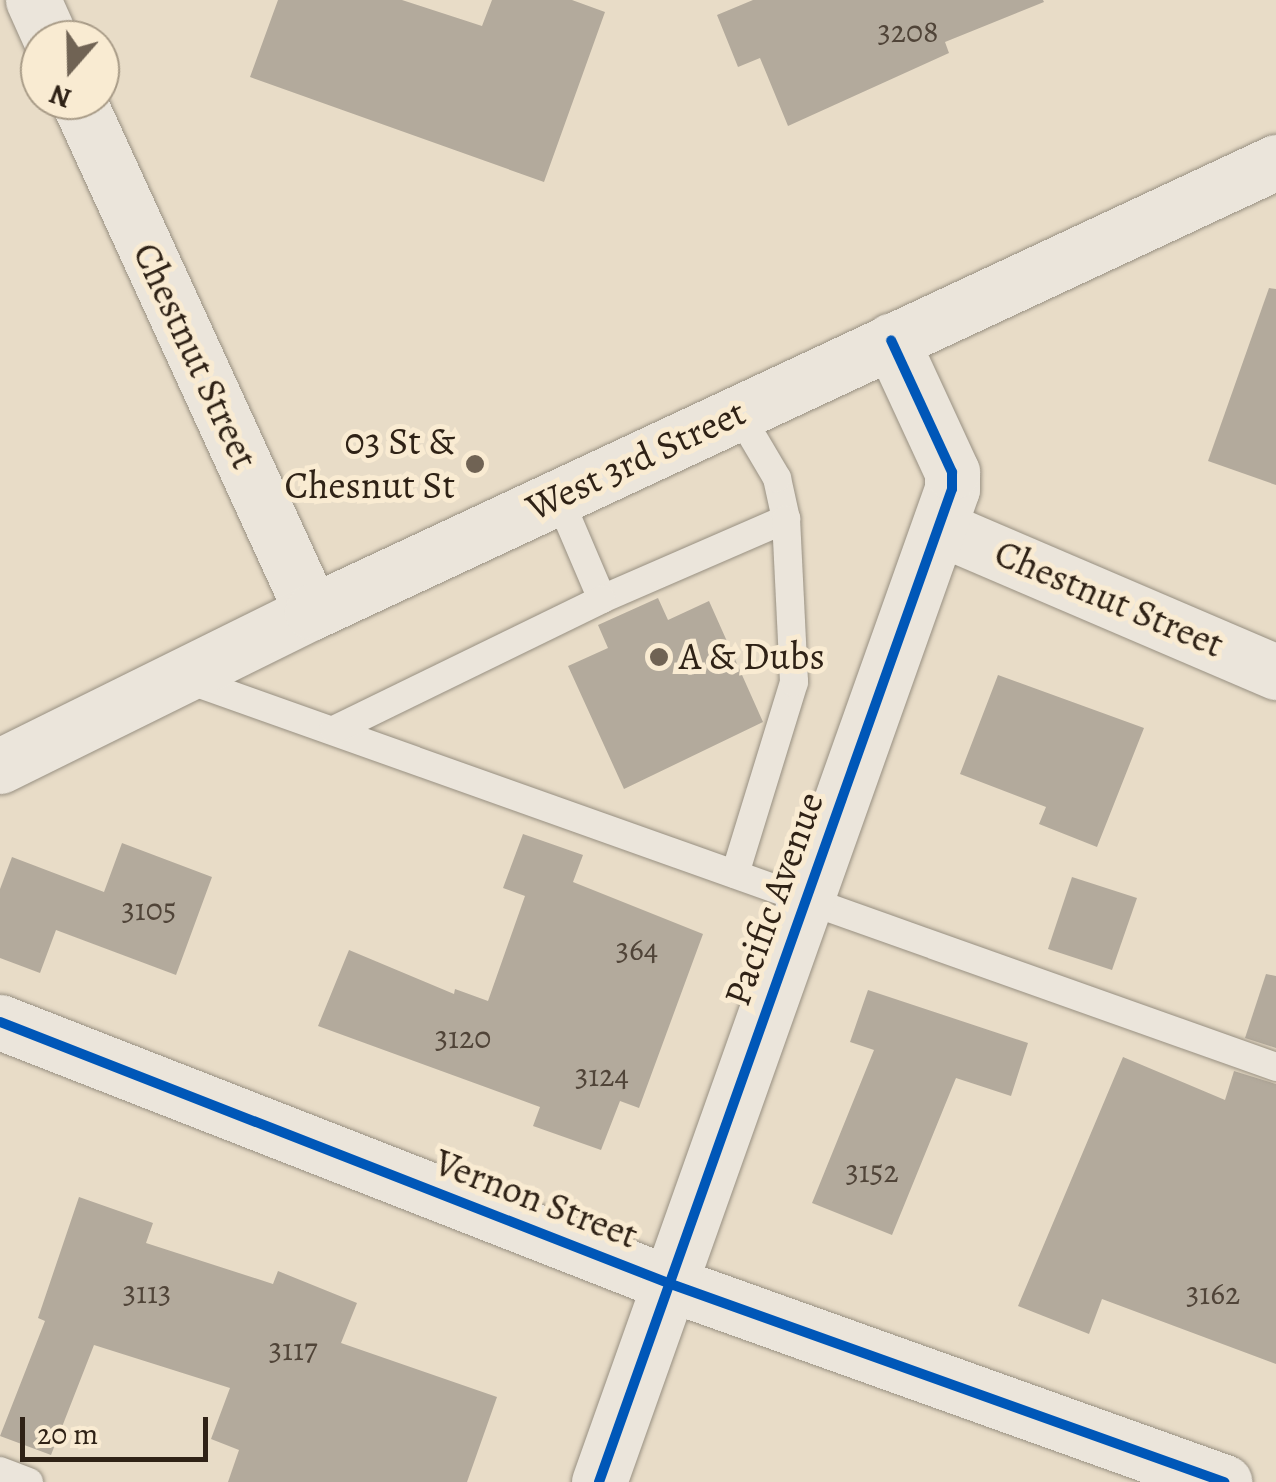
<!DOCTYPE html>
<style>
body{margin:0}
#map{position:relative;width:1276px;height:1482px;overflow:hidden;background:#e8dcc7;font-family:Alegreya,serif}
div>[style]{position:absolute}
.building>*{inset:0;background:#b3aa9c}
.roads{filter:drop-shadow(0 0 2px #989082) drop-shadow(0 0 2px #989082)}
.service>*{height:28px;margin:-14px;padding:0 14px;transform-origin:14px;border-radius:14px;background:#ebe5db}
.minor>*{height:55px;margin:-27.5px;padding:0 27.5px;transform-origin:27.5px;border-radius:27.5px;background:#ebe5db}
.tertiary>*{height:55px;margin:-27.5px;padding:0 27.5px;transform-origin:27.5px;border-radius:27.5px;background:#ebe5db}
.secondary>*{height:55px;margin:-27.5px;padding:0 27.5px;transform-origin:27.5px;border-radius:27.5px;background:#ebe5db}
.cycleway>*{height:10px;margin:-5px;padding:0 5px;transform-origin:5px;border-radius:5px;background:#0057b8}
.dots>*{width:28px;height:28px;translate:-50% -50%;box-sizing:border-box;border:5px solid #f9ebd2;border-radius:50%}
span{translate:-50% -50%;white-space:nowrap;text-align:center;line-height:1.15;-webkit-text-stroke:10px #f9ebd2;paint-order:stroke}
.number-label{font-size:32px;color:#504438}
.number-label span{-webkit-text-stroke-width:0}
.street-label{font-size:38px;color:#2f2216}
.poi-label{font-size:38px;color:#2f2216}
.right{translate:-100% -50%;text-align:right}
.left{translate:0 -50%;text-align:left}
.north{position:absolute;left:20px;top:20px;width:100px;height:100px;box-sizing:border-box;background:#f9ebd2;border:2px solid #a89b87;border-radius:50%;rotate:200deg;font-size:28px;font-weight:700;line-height:40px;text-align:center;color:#2f2216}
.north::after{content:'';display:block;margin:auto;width:35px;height:45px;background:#706354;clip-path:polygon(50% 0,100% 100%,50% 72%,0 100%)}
.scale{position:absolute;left:20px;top:1417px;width:188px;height:45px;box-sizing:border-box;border:5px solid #2f2216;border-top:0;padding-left:12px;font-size:30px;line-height:35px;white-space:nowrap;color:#2f2216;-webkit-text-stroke:8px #f9ebd2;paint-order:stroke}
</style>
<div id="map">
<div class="building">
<div style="clip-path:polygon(278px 0,402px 0,482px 26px,492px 0,572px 0,605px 12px,544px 182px,250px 77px)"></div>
<div style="clip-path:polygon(753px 0,1043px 0,1044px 2px,945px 42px,949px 53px,788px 126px,760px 58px,738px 67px,717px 15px)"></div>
<div style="clip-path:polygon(1269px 288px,1276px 289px,1276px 485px,1208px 461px)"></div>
<div style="clip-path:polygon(658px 598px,668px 620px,709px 601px,763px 722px,624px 789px,568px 666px,608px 648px,598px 625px)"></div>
<div style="clip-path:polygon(998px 675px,1144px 728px,1097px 847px,1039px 824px,1046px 807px,960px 774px)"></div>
<div style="clip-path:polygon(523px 834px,583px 855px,573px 882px,703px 934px,639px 1108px,620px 1101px,601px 1150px,533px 1126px,540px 1107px,318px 1026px,349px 950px,454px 994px,455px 989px,488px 1001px,525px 896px,503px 888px)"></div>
<div style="clip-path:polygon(122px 843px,212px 877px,176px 975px,56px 930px,40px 973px,0 958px,0 889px,12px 857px,104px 892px)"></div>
<div style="clip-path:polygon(1072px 877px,1137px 898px,1112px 970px,1048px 949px)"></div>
<div style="clip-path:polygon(1266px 974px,1276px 976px,1276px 1048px,1245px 1038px)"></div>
<div style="clip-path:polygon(868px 990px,1028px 1043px,1011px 1096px,956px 1078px,892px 1235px,812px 1203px,874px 1050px,850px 1042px)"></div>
<div style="clip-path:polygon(1123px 1057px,1225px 1100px,1234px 1071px,1276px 1084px,1276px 1364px,1102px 1299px,1089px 1334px,1018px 1306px)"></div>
<div style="clip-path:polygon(79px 1197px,153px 1223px,146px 1243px,273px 1284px,278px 1271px,357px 1303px,341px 1343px,497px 1397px,467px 1482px,228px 1482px,239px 1450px,211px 1439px,230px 1388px,94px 1345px,51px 1455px,0 1436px,45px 1321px,38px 1318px)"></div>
</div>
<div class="roads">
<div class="service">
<div style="left:558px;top:496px;width:112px;rotate:66.9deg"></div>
<div style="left:602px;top:599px;width:201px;rotate:-23.5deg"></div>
<div style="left:786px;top:519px;width:42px;rotate:-102.4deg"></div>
<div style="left:777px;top:478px;width:77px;rotate:-120.6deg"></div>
<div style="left:183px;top:678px;width:1160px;rotate:19.59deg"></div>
<div style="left:334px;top:730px;width:298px;rotate:-26deg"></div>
<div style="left:735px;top:874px;width:201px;rotate:-72.9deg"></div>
<div style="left:794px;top:682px;width:163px;rotate:-92.8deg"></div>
<div style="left:0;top:1471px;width:31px;rotate:21deg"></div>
</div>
<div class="minor">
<div style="left:940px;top:528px;width:366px;rotate:23.2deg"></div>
<div style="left:0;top:1022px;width:717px;rotate:21.34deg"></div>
<div style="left:668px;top:1283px;width:591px;rotate:19.69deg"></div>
<div style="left:599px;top:1482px;width:1054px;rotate:-70.43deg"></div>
<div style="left:952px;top:489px;width:17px;rotate:-90deg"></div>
<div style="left:952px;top:472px;width:145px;rotate:-114.8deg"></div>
</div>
<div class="tertiary">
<div style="left:33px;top:0;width:44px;rotate:65.8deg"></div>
<div style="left:78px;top:100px;width:563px;rotate:65.44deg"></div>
</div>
<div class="secondary">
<div style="left:0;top:766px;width:348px;rotate:-26.3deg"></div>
<div style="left:312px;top:612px;width:1064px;rotate:-25.02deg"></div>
</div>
</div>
<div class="cycleway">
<div style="left:0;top:1022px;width:717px;rotate:21.34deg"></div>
<div style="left:668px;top:1283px;width:591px;rotate:19.69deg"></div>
<div style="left:599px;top:1482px;width:1054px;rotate:-70.43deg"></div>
<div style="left:952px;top:489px;width:17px;rotate:-90deg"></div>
<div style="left:952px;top:472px;width:145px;rotate:-114.8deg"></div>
</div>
<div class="dots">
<div style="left:475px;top:464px;background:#706354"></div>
<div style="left:659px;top:657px;background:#706354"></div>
</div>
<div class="number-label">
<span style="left:908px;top:31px">3208</span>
<span style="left:149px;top:909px">3105</span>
<span style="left:637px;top:949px">364</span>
<span style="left:463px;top:1037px">3120</span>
<span style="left:602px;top:1075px">3124</span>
<span style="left:872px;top:1171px">3152</span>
<span style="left:147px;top:1292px">3113</span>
<span style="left:1213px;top:1293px">3162</span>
<span style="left:293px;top:1349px">3117</span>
</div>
<div class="street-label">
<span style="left:195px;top:356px;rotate:65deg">Chestnut Street</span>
<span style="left:636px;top:460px;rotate:-25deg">West 3rd Street</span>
<span style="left:1109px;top:599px;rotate:23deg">Chestnut Street</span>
<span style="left:774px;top:899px;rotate:-70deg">Pacific Avenue</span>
<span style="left:536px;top:1199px;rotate:21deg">Vernon Street</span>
</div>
<div class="poi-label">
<span class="right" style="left:455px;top:464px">03 St &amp;<br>Chesnut St</span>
<span class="left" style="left:679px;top:657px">A &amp; Dubs</span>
</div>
<div class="north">N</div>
<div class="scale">20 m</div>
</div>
